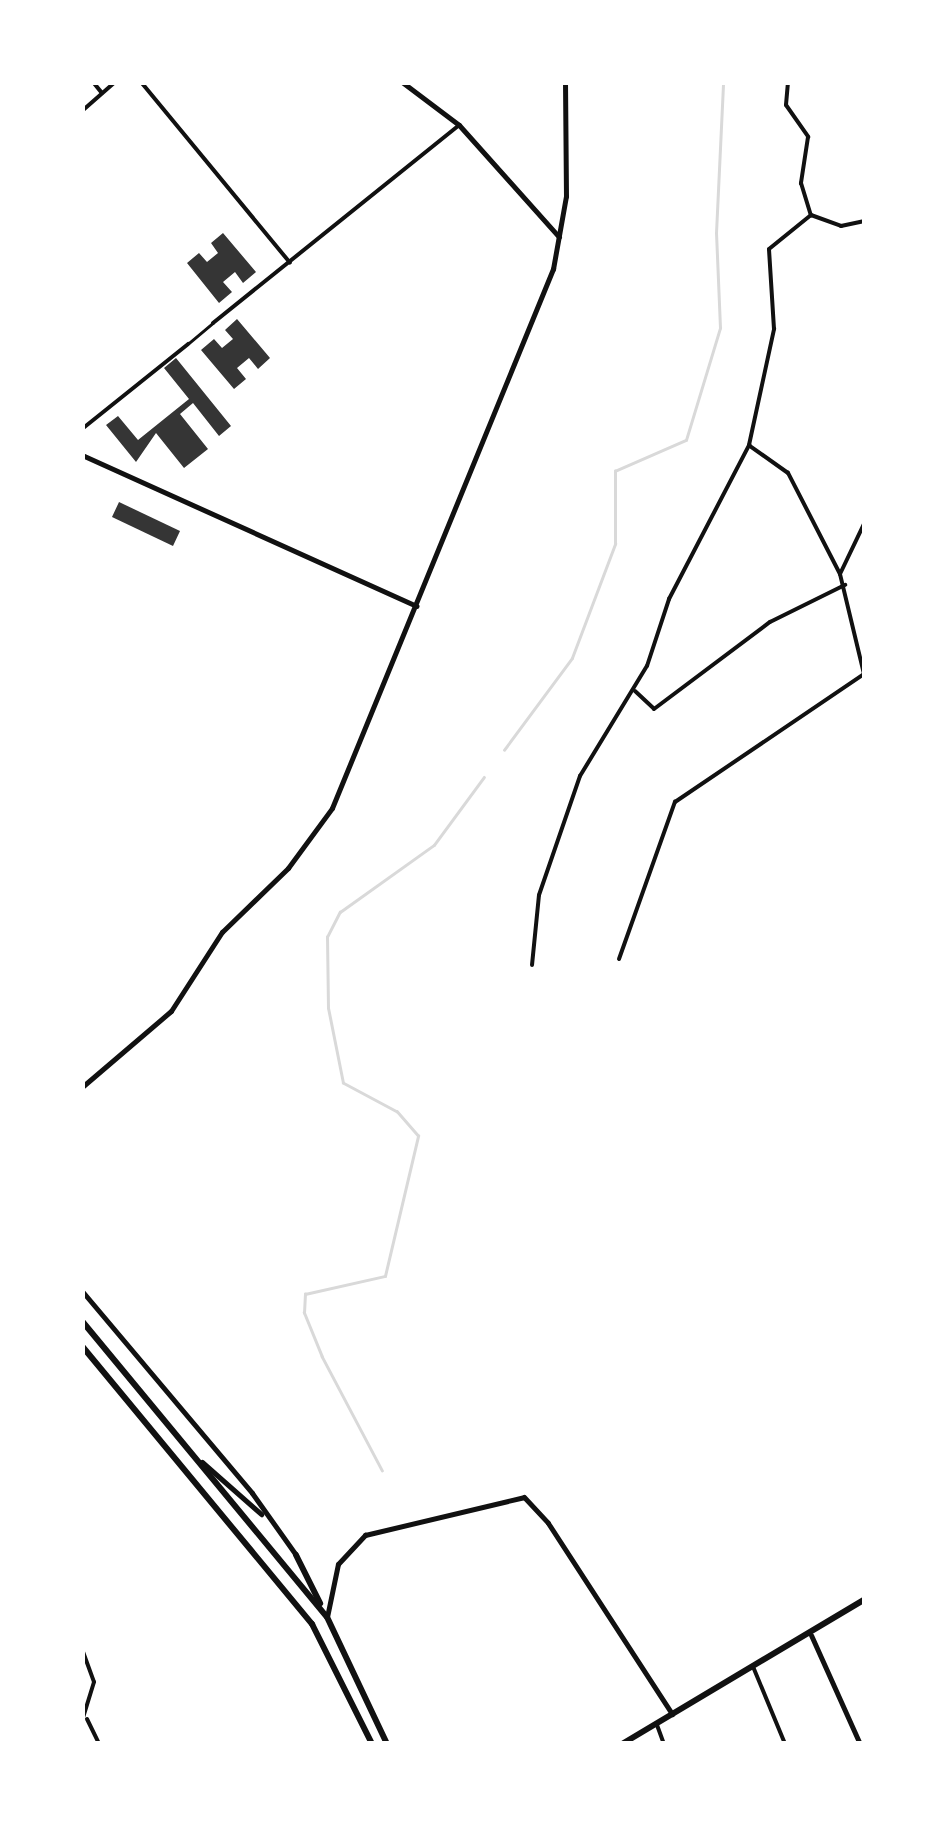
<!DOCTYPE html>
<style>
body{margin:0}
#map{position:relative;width:947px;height:1826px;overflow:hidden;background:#fff;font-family:"DejaVu Sans",sans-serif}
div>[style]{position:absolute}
.stream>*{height:2.5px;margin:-1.25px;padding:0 1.25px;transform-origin:1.25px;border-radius:1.25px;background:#d9d9d9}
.building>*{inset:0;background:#353535}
.pedestrian>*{height:2.5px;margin:-1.25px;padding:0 1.25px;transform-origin:1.25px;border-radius:1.25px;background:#111}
.minor>*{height:4px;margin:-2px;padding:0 2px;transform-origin:2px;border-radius:2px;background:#111}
.tertiary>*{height:5px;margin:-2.5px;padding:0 2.5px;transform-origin:2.5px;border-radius:2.5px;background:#111}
.secondary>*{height:6px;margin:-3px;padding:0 3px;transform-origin:3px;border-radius:3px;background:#111}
.primary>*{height:6px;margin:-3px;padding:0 3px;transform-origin:3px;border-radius:3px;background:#111}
span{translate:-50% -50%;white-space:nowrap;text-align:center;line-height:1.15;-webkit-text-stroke:8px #fff;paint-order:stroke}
.frame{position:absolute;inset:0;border:85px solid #fff;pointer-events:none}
</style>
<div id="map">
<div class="stream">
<div style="left:504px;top:750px;width:114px;rotate:-53.5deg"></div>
<div style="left:572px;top:658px;width:122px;rotate:-69.3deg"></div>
<div style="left:615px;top:544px;width:73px;rotate:-90deg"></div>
<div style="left:615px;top:471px;width:77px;rotate:-23.6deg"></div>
<div style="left:686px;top:440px;width:117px;rotate:-73.1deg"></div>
<div style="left:720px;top:328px;width:95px;rotate:-92.4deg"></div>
<div style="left:716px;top:233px;width:151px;rotate:-87.3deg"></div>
<div style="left:382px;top:1471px;width:129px;rotate:-117.8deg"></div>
<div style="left:322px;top:1357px;width:48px;rotate:-112.2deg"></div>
<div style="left:304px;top:1313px;width:19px;rotate:-87deg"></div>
<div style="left:305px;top:1294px;width:82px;rotate:-12.7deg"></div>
<div style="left:385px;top:1276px;width:144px;rotate:-76.7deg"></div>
<div style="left:418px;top:1136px;width:32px;rotate:-131deg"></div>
<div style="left:397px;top:1112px;width:61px;rotate:-151.8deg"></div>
<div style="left:343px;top:1083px;width:76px;rotate:-101.3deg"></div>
<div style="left:328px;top:1008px;width:71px;rotate:-90.8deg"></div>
<div style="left:327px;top:937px;width:28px;rotate:-63deg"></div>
<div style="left:340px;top:912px;width:115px;rotate:-35.5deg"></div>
<div style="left:434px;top:845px;width:84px;rotate:-53.7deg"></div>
</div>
<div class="building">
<div style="clip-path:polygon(223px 233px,256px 272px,243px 283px,235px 272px,223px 282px,232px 292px,219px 303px,187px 263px,199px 253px,207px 262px,218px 253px,211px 243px)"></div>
<div style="clip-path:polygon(237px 319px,270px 358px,258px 369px,249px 358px,237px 368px,246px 379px,234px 389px,201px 350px,214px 339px,222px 348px,233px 339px,225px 330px)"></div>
<div style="clip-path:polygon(176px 358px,231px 426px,219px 436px,193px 403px,180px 414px,208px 449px,184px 468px,156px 433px,136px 462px,106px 425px,118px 416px,138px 440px,189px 399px,164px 368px)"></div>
<div style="clip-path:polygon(119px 502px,180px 531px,173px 546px,112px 517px)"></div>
</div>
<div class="pedestrian">
<div style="left:189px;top:343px;width:31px;rotate:-40deg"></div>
</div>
<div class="minor">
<div style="left:93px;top:82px;width:14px;rotate:51deg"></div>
<div style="left:141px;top:82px;width:234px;rotate:50.5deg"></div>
<div style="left:788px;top:82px;width:23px;rotate:95deg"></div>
<div style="left:786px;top:105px;width:39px;rotate:55deg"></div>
<div style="left:808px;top:137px;width:47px;rotate:98.7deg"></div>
<div style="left:801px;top:183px;width:34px;rotate:73deg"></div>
<div style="left:82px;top:111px;width:44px;rotate:-41.3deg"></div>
<div style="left:811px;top:215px;width:32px;rotate:20deg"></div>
<div style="left:841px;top:226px;width:24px;rotate:-12deg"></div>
<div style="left:213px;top:323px;width:316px;rotate:-38.8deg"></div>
<div style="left:82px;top:429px;width:136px;rotate:-38.7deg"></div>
<div style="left:840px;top:574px;width:55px;rotate:-64.4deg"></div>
<div style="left:635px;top:691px;width:26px;rotate:43deg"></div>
<div style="left:654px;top:709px;width:145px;rotate:-36.9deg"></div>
<div style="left:770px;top:622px;width:84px;rotate:-26.3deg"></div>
<div style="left:619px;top:959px;width:167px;rotate:-70.4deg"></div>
<div style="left:675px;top:802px;width:228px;rotate:-34.1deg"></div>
<div style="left:864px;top:674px;width:103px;rotate:-103.5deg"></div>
<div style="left:840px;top:574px;width:114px;rotate:-117.2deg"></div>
<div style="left:788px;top:473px;width:47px;rotate:-144.6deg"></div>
<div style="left:532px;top:965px;width:70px;rotate:-84.3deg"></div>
<div style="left:539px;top:895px;width:126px;rotate:-71deg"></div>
<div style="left:580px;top:776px;width:129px;rotate:-58.7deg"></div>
<div style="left:647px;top:666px;width:71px;rotate:-71.8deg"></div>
<div style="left:669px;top:599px;width:174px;rotate:-62.5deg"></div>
<div style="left:749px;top:445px;width:119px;rotate:-77.8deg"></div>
<div style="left:774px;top:329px;width:80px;rotate:-93.6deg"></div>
<div style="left:769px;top:249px;width:54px;rotate:-39deg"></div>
<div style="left:82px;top:1649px;width:35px;rotate:70deg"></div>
<div style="left:94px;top:1682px;width:41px;rotate:107.1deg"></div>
<div style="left:754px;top:1669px;width:81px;rotate:67.5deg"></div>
<div style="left:87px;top:1719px;width:28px;rotate:64deg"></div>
<div style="left:657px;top:1725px;width:20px;rotate:70deg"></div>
</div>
<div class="tertiary">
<div style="left:402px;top:82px;width:71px;rotate:37deg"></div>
<div style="left:459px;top:125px;width:150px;rotate:48.2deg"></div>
<div style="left:82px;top:455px;width:367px;rotate:24.3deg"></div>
<div style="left:82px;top:1087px;width:117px;rotate:-40.5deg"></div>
<div style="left:171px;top:1011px;width:94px;rotate:-57.2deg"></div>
<div style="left:222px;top:932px;width:92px;rotate:-44.1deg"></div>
<div style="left:288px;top:868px;width:74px;rotate:-53.7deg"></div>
<div style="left:332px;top:808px;width:583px;rotate:-67.71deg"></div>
<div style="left:553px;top:269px;width:74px;rotate:-79.9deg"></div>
<div style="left:566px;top:196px;width:114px;rotate:-90.5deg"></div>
<div style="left:82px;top:1291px;width:264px;rotate:49.9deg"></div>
<div style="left:252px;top:1493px;width:76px;rotate:54.6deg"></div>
<div style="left:202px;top:1462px;width:79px;rotate:41.4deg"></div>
<div style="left:327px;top:1617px;width:54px;rotate:-78.3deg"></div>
<div style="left:338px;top:1564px;width:40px;rotate:-47deg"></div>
<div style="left:365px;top:1535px;width:163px;rotate:-13.4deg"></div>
<div style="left:524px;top:1497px;width:35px;rotate:47deg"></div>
<div style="left:548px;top:1523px;width:228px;rotate:57deg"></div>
<div style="left:811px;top:1635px;width:120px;rotate:65.8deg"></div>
</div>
<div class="secondary">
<div style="left:622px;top:1744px;width:282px;rotate:-30.8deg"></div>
</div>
<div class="primary">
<div style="left:82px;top:1321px;width:384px;rotate:50.4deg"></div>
<div style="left:327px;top:1617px;width:140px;rotate:64.7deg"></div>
<div style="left:82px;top:1346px;width:361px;rotate:50.4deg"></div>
<div style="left:312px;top:1624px;width:134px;rotate:63.4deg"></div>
<div style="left:296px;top:1555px;width:54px;rotate:63.4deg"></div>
</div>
<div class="frame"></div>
</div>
